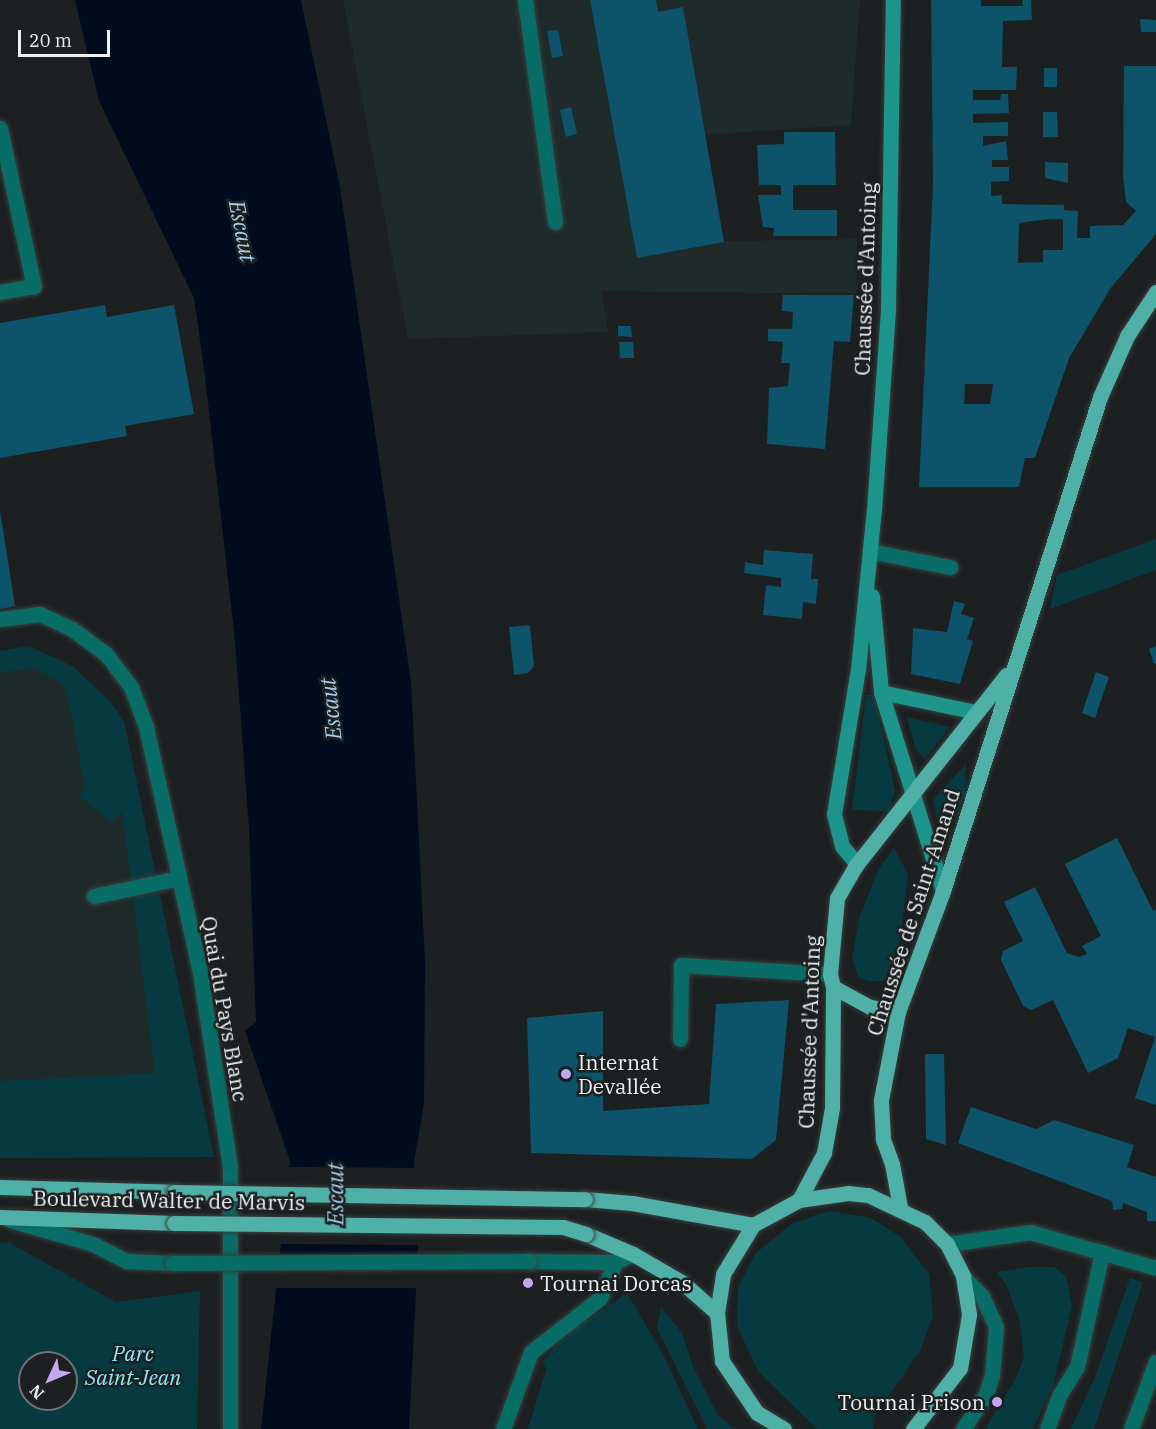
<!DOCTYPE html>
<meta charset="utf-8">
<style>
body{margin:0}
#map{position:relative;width:1156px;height:1429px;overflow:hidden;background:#1c2020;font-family:"IBM Plex Serif",serif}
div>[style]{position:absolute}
.built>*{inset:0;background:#1f2a2b}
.green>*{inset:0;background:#063a40}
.water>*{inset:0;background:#000c1e}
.pier>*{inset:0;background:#1c2020}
.building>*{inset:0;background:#0d5369}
.roads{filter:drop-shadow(0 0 2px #393d3d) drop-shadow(0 0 2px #393d3d)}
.lane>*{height:15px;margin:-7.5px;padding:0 7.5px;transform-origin:7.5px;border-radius:7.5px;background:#086d66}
.street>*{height:15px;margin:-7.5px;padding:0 7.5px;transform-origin:7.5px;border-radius:7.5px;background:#086d66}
.secondary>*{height:15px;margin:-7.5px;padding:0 7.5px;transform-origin:7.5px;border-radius:7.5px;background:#1e958c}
.primary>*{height:15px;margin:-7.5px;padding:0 7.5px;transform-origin:7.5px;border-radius:7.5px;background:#4eb0a7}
.bridges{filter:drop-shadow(0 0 2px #393d3d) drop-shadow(0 0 2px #393d3d)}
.lane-bridge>*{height:15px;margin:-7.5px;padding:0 7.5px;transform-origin:7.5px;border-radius:7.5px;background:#086d66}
.primary-bridge>*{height:15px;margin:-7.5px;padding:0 7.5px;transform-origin:7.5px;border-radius:7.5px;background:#4eb0a7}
.dots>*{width:16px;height:16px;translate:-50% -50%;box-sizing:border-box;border:3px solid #1c2020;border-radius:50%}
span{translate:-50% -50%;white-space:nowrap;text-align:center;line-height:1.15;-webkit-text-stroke:5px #1c2020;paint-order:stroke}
.street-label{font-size:21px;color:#edeff0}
.poi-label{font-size:21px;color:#edeff0}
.left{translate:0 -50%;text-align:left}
.right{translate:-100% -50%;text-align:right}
.park-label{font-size:21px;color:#8beaf6;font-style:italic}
.water-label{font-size:22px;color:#a7cded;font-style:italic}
.north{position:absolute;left:18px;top:1351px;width:60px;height:60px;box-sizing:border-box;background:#1c2020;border:2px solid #707373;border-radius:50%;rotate:226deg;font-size:16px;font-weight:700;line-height:24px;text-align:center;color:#edeff0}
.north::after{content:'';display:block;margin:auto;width:21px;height:27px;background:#c4a7f1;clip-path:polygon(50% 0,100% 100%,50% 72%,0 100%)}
.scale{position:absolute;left:18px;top:30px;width:92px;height:27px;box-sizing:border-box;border:3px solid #edeff0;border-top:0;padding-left:8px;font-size:18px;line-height:21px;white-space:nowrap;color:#edeff0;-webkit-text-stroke:4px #1c2020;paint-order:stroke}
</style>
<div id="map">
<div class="built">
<div style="clip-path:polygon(343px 0,860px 0,851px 125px,700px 135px,723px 241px,857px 239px,857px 294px,602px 291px,608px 332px,408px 339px)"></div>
<div style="clip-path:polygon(29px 646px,72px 666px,109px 700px,124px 721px,214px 1157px,0 1158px,0 651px)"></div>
</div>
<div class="green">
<div style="clip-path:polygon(1156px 539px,1156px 570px,1050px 609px,1057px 575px)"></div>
<div style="clip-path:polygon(29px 646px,72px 666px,109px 700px,124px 721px,214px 1157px,0 1158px,0 1081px,155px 1073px,122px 811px,112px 823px,79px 796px,85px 788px,67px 693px,59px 681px,33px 668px,0 673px,0 651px)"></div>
<div style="clip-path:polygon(866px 695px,874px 695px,895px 791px,889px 811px,852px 810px)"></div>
<div style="clip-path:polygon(907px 717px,950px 727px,925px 759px,915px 748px)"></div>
<div style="clip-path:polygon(966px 764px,965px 794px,944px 842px,933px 800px)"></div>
<div style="clip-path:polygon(894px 848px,908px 874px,900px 940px,884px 981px,868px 981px,858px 977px,852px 958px,859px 919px,878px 870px)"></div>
<div style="clip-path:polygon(829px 1211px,871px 1218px,901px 1237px,929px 1274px,933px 1316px,920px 1351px,875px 1415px,873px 1429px,817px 1429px,758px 1371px,737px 1326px,738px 1288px,755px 1254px,791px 1224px)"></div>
<div style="clip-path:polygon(evenodd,8px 1242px,116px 1302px,200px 1291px,197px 1429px,0 1429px,0 1243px,8px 1242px,30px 1363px,66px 1363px,66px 1399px,30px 1399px,30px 1363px)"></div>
<div style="clip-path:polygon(1029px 1267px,1054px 1267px,1066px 1276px,1072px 1306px,1053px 1386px,1033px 1429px,985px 1429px,1015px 1380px,1024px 1357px,1020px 1322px,1006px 1284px,996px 1272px)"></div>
<div style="clip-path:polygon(1130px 1278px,1143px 1282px,1094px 1429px,1071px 1429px,1095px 1377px)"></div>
<div style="clip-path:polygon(627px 1293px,663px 1354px,698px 1429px,528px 1429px,546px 1370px,543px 1361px,567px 1334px)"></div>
<div style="clip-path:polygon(661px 1307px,682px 1333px,694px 1369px,718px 1415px,734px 1429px,707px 1429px,657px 1328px)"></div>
</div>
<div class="water">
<div style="clip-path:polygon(75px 0,301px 0,340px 187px,411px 682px,425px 962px,424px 1104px,414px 1161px,418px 1252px,409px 1429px,261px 1429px,290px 1161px,245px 1031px,256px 1022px,249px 829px,235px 641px,205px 376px,194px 298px,99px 101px)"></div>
</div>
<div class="pier">
<div style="clip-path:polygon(286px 1167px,418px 1168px,421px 1245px,278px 1244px)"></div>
<div style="clip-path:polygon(277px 1254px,421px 1254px,420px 1288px,273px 1288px)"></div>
</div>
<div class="building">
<div style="clip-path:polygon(590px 0,656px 0,658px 12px,683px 7px,724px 242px,637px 258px)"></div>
<div style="clip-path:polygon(evenodd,931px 0,981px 0,981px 6px,1023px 6px,1022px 0,1031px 0,1032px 20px,1003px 21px,1002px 67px,1017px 67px,1016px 90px,973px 90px,973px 100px,1000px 100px,1001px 94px,1008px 94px,1009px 113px,973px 114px,973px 123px,1008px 122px,1008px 136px,983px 136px,983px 146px,1006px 141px,1008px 160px,992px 160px,992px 167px,1009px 167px,1009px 181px,991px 182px,991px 196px,1002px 195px,1002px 204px,1064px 205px,1064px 210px,1078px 211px,1077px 238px,1090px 238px,1090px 226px,1123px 225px,1136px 211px,1126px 202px,1123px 177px,1124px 66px,1156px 66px,1156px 234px,1110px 289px,1069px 358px,1035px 458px,1025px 458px,1019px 487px,919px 487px,933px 183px,931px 0,1049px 219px,1063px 219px,1063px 250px,1043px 250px,1043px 262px,1018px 263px,1019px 223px,1049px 219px,931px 0,965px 384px,993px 384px,990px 404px,964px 404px,965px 384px)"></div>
<div style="clip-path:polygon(1140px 19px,1156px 20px,1156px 32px,1141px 32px)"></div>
<div style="clip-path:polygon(558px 30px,563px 56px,552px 58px,547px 31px)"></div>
<div style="clip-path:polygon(1044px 68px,1057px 68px,1057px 87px,1044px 87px)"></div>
<div style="clip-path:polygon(571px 107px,577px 134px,566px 137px,560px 110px)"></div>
<div style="clip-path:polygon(1043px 112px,1057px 112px,1058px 137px,1043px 137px)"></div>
<div style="clip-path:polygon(784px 132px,835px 132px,836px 185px,793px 185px,793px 210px,837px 210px,837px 236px,773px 236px,774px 228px,763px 227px,758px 195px,781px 195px,781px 185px,759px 185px,757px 145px,784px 144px)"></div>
<div style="clip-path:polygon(1045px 162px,1068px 163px,1068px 183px,1045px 178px)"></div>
<div style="clip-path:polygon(783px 295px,854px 295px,850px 342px,834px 341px,825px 449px,767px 444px,769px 388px,788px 386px,790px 363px,781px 363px,783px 342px,768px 341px,768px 329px,792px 329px,793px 312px,782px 311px)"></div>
<div style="clip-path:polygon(105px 305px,107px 317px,174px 305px,194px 414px,125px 426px,127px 436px,0 458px,0 323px)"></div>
<div style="clip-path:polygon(618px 326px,631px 326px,632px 337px,618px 336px)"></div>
<div style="clip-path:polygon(619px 342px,633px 342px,634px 358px,620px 358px)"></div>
<div style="clip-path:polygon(0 511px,15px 606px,0 609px)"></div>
<div style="clip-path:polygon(764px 550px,813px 554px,811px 579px,818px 579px,816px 604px,803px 602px,802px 619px,763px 615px,766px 585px,781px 587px,781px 578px,744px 573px,745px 562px,763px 565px)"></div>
<div style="clip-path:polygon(954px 601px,965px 604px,961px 614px,974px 618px,967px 639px,973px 641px,960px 684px,911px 674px,913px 628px,947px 632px)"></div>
<div style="clip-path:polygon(530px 625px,534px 666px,528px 673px,514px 675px,509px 627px)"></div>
<div style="clip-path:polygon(1156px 646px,1156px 663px,1154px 664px,1149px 649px)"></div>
<div style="clip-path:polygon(1096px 672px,1109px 677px,1095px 718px,1082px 713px)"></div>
<div style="clip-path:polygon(1117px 838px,1153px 911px,1156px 909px,1156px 1105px,1135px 1098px,1155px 1037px,1128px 1028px,1118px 1058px,1088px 1073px,1053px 1000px,1031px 1010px,1023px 1006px,1001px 960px,1003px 951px,1023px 941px,1004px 902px,1035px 887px,1067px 953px,1079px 957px,1087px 954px,1082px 946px,1101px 936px,1065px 864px)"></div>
<div style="clip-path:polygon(789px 1000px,776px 1140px,752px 1159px,531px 1153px,527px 1018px,603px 1011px,603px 1111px,709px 1104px,716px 1004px)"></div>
<div style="clip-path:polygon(925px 1054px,944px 1054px,946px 1145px,926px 1139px)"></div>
<div style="clip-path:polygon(971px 1107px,1036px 1129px,1054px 1120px,1134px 1145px,1127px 1167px,1156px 1177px,1156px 1221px,1147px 1221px,1147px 1212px,1123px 1203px,1122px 1209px,1113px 1210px,1112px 1201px,958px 1143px)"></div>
</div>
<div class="roads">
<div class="lane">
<div style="left:525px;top:0;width:224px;rotate:82.3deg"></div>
<div style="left:0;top:128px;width:162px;rotate:77.9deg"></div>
<div style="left:34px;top:286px;width:35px;rotate:170deg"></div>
<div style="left:870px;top:551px;width:82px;rotate:11.3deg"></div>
<div style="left:94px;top:896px;width:87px;rotate:-12deg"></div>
<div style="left:680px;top:1039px;width:74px;rotate:-89.2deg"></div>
<div style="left:681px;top:965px;width:149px;rotate:3.5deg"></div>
<div style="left:10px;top:1220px;width:86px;rotate:16.1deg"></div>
<div style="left:93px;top:1244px;width:38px;rotate:27deg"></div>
<div style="left:127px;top:1261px;width:45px;rotate:2.5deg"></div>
<div style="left:529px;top:1261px;width:86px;rotate:0.7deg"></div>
<div style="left:963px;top:1429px;width:42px;rotate:-56.7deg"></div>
<div style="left:986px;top:1394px;width:20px;rotate:-72deg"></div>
<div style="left:992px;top:1375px;width:48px;rotate:-85.2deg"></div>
<div style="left:996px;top:1327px;width:34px;rotate:-114deg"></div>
<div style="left:982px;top:1296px;width:28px;rotate:-134deg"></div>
</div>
<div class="street">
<div style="left:0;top:619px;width:40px;rotate:-7.1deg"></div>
<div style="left:40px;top:614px;width:35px;rotate:25deg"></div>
<div style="left:72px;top:629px;width:42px;rotate:36.3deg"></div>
<div style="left:106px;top:654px;width:41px;rotate:52.9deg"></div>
<div style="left:131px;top:687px;width:43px;rotate:69.4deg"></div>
<div style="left:146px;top:727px;width:252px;rotate:77.6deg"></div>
<div style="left:200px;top:973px;width:196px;rotate:81.2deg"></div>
<div style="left:230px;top:1167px;width:262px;rotate:90deg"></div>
<div style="left:947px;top:1244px;width:84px;rotate:-8.2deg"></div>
<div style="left:1030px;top:1232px;width:131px;rotate:15.9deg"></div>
<div style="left:503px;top:1429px;width:82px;rotate:-70deg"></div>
<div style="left:531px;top:1352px;width:88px;rotate:-38deg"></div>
<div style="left:600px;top:1298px;width:39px;rotate:-67deg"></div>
<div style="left:615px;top:1262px;width:20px;rotate:-24deg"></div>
<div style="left:1047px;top:1429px;width:37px;rotate:-70deg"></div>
<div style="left:1060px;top:1394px;width:32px;rotate:-58deg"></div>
<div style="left:1077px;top:1367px;width:118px;rotate:-77.7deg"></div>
<div style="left:1131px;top:1429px;width:72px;rotate:-69.8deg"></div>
</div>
<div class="secondary">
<div style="left:872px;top:596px;width:96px;rotate:84.6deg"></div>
<div style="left:881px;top:692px;width:208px;rotate:72.7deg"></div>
<div style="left:881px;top:692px;width:97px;rotate:11.9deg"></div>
<div style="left:857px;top:864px;width:23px;rotate:-130deg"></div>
<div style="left:842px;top:846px;width:33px;rotate:-104deg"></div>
<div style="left:834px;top:814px;width:147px;rotate:-80.6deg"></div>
<div style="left:858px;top:669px;width:160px;rotate:-84.3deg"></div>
<div style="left:874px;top:510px;width:202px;rotate:-86deg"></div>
<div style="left:888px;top:308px;width:308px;rotate:-89.1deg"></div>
</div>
<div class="primary">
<div style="left:833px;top:987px;width:42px;rotate:28.4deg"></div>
<div style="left:870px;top:1007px;width:28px;rotate:10deg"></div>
<div style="left:0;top:1187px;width:174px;rotate:1.6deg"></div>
<div style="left:585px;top:1199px;width:47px;rotate:4.9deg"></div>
<div style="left:632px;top:1203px;width:123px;rotate:10.3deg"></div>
<div style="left:799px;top:1200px;width:53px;rotate:-62deg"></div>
<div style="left:824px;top:1153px;width:46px;rotate:-79.9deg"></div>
<div style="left:832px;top:1108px;width:121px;rotate:-89.5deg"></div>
<div style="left:833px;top:987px;width:13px;rotate:-103deg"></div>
<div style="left:830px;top:974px;width:76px;rotate:-84.7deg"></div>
<div style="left:837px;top:898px;width:39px;rotate:-60deg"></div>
<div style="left:857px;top:864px;width:241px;rotate:-51.7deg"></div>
<div style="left:900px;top:1207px;width:44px;rotate:-100.5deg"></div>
<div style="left:892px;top:1164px;width:27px;rotate:-110deg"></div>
<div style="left:883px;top:1139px;width:39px;rotate:-93deg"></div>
<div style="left:881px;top:1100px;width:90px;rotate:-79.1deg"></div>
<div style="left:898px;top:1012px;width:129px;rotate:-69.6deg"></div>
<div style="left:943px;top:891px;width:518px;rotate:-72.37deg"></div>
<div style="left:1100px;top:397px;width:67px;rotate:-66.1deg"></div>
<div style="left:1127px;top:336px;width:53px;rotate:-56.6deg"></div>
<div style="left:0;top:1217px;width:174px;rotate:2deg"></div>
<div style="left:586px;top:1234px;width:51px;rotate:23.1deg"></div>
<div style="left:633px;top:1254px;width:58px;rotate:30.1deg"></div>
<div style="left:683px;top:1283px;width:45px;rotate:41.4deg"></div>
<div style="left:784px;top:1429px;width:31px;rotate:-149deg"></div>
<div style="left:757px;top:1413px;width:63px;rotate:-123.9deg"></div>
<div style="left:722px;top:1361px;width:48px;rotate:-95.9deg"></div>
<div style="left:717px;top:1313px;width:39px;rotate:-81deg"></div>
<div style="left:723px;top:1274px;width:57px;rotate:-58.5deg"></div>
<div style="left:753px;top:1225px;width:52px;rotate:-28.5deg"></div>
<div style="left:799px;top:1200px;width:49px;rotate:-8.1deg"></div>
<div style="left:848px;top:1193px;width:20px;rotate:6deg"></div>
<div style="left:868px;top:1195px;width:63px;rotate:25.3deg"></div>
<div style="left:925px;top:1222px;width:31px;rotate:45deg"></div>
<div style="left:947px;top:1244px;width:36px;rotate:63deg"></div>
<div style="left:963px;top:1276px;width:39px;rotate:81deg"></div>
<div style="left:969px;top:1315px;width:54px;rotate:99.6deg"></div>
<div style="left:960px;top:1368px;width:77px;rotate:127.6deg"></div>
</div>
</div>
<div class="bridges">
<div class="lane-bridge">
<div style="left:172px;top:1263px;width:357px;rotate:-0.3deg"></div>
</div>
<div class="primary-bridge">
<div style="left:174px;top:1192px;width:411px;rotate:1deg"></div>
<div style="left:174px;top:1223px;width:389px;rotate:0.6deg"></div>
<div style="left:563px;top:1227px;width:24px;rotate:17deg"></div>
</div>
</div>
<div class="dots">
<div style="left:566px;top:1074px;background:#c4a7f1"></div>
<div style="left:528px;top:1283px;background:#c4a7f1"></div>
<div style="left:997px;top:1402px;background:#c4a7f1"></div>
</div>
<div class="street-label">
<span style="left:865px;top:279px;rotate:-88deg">Chaussée d'Antoing</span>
<span style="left:913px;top:912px;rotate:-72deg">Chaussée de Saint-Amand</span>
<span style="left:225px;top:1009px;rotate:80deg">Quai du Pays Blanc</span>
<span style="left:809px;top:1032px;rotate:-88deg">Chaussée d'Antoing</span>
<span style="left:169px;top:1200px;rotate:1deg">Boulevard Walter de Marvis</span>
</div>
<div class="poi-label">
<span class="left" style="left:578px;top:1074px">Internat<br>Devallée</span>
<span class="left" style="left:540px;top:1283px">Tournai Dorcas</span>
<span class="right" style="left:985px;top:1402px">Tournai Prison</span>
</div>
<div class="park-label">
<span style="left:133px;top:1365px">Parc<br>Saint-Jean</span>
</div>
<div class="water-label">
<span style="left:243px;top:231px;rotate:79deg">Escaut</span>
<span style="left:330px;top:709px;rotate:-96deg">Escaut</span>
<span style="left:335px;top:1194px;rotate:-90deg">Escaut</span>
</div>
<div class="north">N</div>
<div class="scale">20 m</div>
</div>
